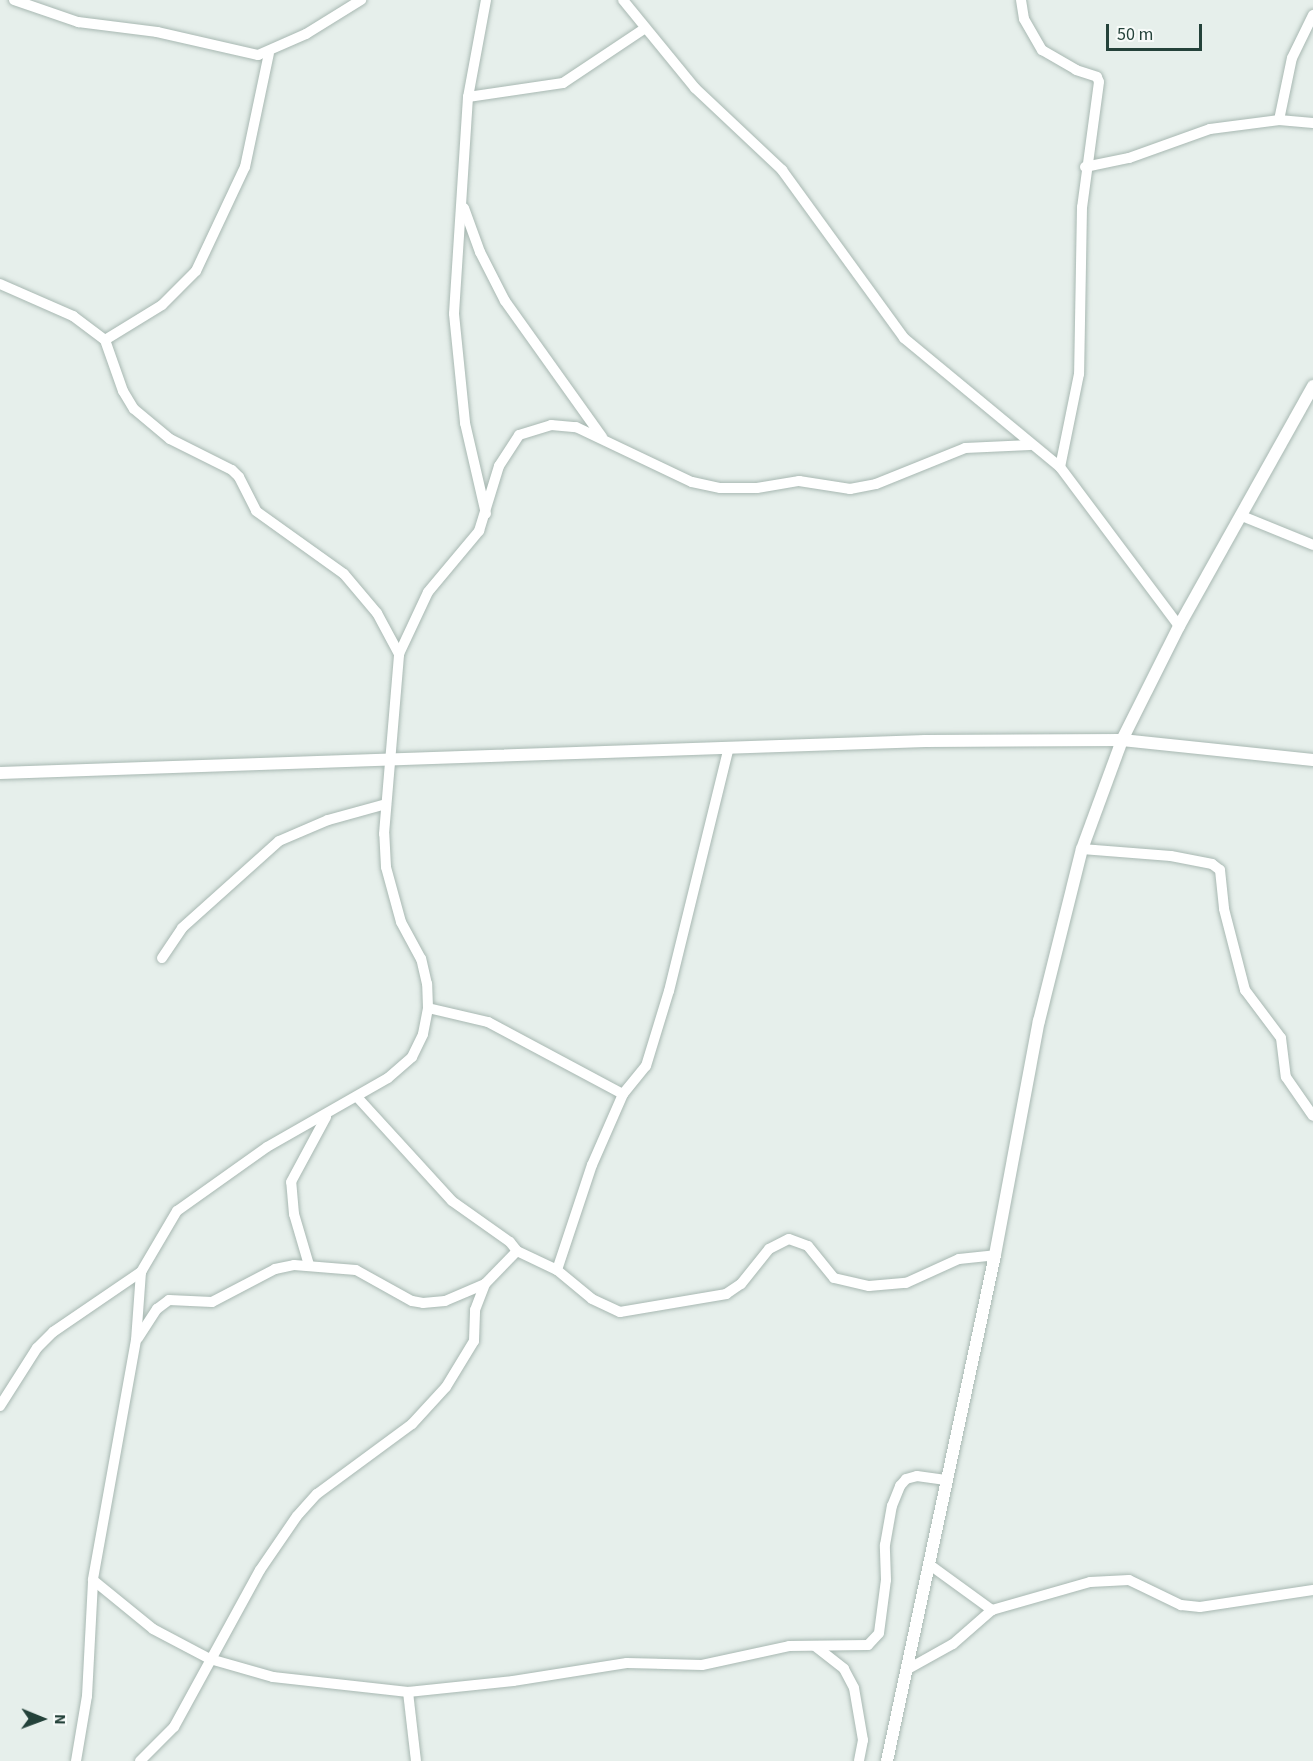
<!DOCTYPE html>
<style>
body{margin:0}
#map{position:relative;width:1313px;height:1761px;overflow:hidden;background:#e6efeb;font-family:"Source Sans 3",sans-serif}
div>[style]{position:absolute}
.roads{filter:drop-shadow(0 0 2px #a8b8b2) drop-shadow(0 0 2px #a8b8b2)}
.minor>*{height:10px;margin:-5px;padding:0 5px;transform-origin:5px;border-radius:5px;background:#fff}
.tertiary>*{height:12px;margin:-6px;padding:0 6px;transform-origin:6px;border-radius:6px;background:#fff}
span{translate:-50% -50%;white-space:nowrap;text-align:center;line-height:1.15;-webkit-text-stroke:4.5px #f7fbf9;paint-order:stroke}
.north{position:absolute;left:12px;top:1689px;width:60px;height:60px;-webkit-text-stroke:4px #f7fbf9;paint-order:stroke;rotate:91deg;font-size:16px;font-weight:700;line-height:24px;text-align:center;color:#24423a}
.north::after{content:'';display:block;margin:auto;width:21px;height:27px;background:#24423a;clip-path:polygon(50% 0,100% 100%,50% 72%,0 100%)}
.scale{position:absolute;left:1106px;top:24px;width:96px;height:27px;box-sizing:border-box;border:3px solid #24423a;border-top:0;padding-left:8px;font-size:18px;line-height:21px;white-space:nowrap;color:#24423a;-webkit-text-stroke:4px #f7fbf9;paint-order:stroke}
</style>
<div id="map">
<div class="roads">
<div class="minor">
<div style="left:14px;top:0;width:68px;rotate:19deg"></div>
<div style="left:78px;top:22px;width:80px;rotate:7.2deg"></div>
<div style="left:157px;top:32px;width:104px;rotate:12.8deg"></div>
<div style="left:258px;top:55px;width:52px;rotate:-23.6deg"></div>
<div style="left:306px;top:34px;width:65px;rotate:-31.7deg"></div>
<div style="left:486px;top:0;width:99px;rotate:100.5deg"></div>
<div style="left:468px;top:97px;width:217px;rotate:93.7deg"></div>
<div style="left:454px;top:314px;width:110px;rotate:84.2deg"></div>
<div style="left:465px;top:423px;width:93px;rotate:77deg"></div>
<div style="left:623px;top:0;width:114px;rotate:50.7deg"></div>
<div style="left:695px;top:88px;width:120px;rotate:43.3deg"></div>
<div style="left:782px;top:170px;width:208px;rotate:54deg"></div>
<div style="left:904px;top:338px;width:202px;rotate:39.6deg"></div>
<div style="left:1060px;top:467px;width:199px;rotate:53.2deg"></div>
<div style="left:1021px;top:0;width:19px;rotate:81deg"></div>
<div style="left:1024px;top:19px;width:36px;rotate:60deg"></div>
<div style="left:1042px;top:50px;width:39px;rotate:30deg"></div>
<div style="left:1076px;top:70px;width:22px;rotate:18deg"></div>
<div style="left:1097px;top:77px;width:5px;rotate:68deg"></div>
<div style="left:1099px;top:82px;width:126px;rotate:97.7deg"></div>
<div style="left:1082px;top:207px;width:167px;rotate:91deg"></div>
<div style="left:1079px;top:374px;width:95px;rotate:101.5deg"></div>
<div style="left:468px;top:97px;width:96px;rotate:-8.4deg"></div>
<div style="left:563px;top:83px;width:97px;rotate:-33.7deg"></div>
<div style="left:1279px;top:120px;width:63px;rotate:-78.2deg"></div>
<div style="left:1292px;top:58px;width:48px;rotate:-64deg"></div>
<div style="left:1085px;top:167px;width:45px;rotate:-11.6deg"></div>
<div style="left:1129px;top:158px;width:86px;rotate:-19.7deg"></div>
<div style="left:1210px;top:129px;width:70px;rotate:-7.4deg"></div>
<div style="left:1279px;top:120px;width:34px;rotate:5deg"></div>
<div style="left:464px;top:208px;width:47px;rotate:70deg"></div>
<div style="left:480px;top:252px;width:55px;rotate:63deg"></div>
<div style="left:505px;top:301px;width:167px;rotate:54.5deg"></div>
<div style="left:0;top:284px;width:80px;rotate:23.7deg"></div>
<div style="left:73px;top:316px;width:40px;rotate:37deg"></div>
<div style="left:105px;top:340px;width:54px;rotate:70.6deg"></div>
<div style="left:123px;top:391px;width:21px;rotate:59deg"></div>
<div style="left:134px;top:409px;width:47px;rotate:39.8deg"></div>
<div style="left:170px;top:439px;width:69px;rotate:26.6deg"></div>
<div style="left:232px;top:470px;width:10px;rotate:45deg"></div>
<div style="left:239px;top:477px;width:38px;rotate:63deg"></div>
<div style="left:256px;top:511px;width:108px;rotate:35.6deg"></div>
<div style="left:344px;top:574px;width:51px;rotate:49.8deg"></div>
<div style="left:377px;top:613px;width:47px;rotate:61.8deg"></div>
<div style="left:105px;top:340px;width:67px;rotate:-31.6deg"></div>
<div style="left:162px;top:305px;width:48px;rotate:-45deg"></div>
<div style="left:196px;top:271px;width:115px;rotate:-64.8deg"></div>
<div style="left:245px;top:167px;width:116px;rotate:-78.1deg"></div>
<div style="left:1242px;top:516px;width:77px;rotate:22.2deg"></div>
<div style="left:1082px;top:849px;width:89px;rotate:4.5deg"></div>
<div style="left:1171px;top:856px;width:42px;rotate:11deg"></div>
<div style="left:1212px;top:864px;width:10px;rotate:37deg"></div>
<div style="left:1220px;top:870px;width:39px;rotate:84deg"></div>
<div style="left:1224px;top:909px;width:84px;rotate:75.5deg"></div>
<div style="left:1245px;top:990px;width:60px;rotate:53.1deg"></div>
<div style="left:1281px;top:1038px;width:39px;rotate:83deg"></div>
<div style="left:1286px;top:1077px;width:47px;rotate:55.3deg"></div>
<div style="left:162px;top:958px;width:36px;rotate:-56deg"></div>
<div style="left:182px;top:928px;width:130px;rotate:-41.9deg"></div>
<div style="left:279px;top:841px;width:53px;rotate:-23.2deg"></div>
<div style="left:328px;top:820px;width:60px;rotate:-15.4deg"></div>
<div style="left:428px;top:1008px;width:62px;rotate:13.1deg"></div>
<div style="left:488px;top:1022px;width:153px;rotate:28.1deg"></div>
<div style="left:358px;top:1098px;width:139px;rotate:47.6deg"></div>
<div style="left:452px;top:1201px;width:71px;rotate:35.3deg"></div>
<div style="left:510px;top:1242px;width:11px;rotate:52deg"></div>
<div style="left:517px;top:1251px;width:44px;rotate:25.4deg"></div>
<div style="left:557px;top:1270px;width:45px;rotate:39.6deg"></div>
<div style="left:592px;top:1299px;width:31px;rotate:25deg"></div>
<div style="left:620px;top:1312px;width:108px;rotate:-9.6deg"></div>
<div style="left:726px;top:1294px;width:18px;rotate:-34deg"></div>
<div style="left:741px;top:1284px;width:45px;rotate:-51.3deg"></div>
<div style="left:769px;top:1249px;width:22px;rotate:-27deg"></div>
<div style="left:789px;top:1239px;width:20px;rotate:20deg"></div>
<div style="left:808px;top:1246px;width:41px;rotate:50.9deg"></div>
<div style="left:834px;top:1278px;width:36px;rotate:13deg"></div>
<div style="left:869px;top:1286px;width:37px;rotate:-5deg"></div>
<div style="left:906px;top:1283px;width:58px;rotate:-24.4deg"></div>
<div style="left:959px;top:1259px;width:36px;rotate:-6deg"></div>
<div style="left:309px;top:1265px;width:53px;rotate:-106.4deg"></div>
<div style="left:294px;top:1214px;width:32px;rotate:-95deg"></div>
<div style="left:291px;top:1182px;width:74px;rotate:-61.7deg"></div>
<div style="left:557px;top:1270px;width:111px;rotate:-71.6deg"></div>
<div style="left:592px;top:1165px;width:77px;rotate:-66.4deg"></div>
<div style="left:623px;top:1094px;width:36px;rotate:-51deg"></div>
<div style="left:646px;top:1066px;width:78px;rotate:-73deg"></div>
<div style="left:669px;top:991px;width:248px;rotate:-76.2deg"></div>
<div style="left:141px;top:1272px;width:71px;rotate:-59.5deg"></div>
<div style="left:177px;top:1211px;width:110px;rotate:-35.4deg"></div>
<div style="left:267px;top:1147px;width:139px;rotate:-29.7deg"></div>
<div style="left:388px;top:1078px;width:32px;rotate:-41deg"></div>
<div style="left:412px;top:1057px;width:25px;rotate:-64deg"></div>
<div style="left:423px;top:1034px;width:26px;rotate:-79deg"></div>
<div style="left:428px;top:1008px;width:24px;rotate:-92deg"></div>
<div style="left:427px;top:984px;width:26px;rotate:-103deg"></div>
<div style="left:421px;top:959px;width:42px;rotate:-118.4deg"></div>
<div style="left:401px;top:922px;width:57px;rotate:-105.3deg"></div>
<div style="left:386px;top:867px;width:33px;rotate:-93deg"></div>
<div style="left:384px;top:834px;width:181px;rotate:-85.2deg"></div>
<div style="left:399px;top:654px;width:68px;rotate:-64.9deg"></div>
<div style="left:428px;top:592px;width:80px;rotate:-50.1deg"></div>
<div style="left:479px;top:531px;width:68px;rotate:-72.9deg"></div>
<div style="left:499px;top:466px;width:37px;rotate:-57deg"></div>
<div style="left:519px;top:435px;width:34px;rotate:-17deg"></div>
<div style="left:551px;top:425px;width:25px;rotate:5deg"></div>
<div style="left:576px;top:427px;width:128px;rotate:25.4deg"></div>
<div style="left:692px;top:482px;width:29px;rotate:12deg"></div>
<div style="left:720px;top:488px;width:37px"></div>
<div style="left:757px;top:488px;width:43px;rotate:-9.5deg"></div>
<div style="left:799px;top:481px;width:52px;rotate:8.9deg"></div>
<div style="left:850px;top:489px;width:26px;rotate:-11deg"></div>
<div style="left:876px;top:484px;width:96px;rotate:-22deg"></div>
<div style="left:965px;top:448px;width:65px;rotate:-2.6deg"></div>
<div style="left:138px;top:1338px;width:35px;rotate:-57deg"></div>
<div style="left:157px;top:1309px;width:15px;rotate:-37deg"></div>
<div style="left:169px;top:1300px;width:43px;rotate:2.7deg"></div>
<div style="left:212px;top:1302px;width:71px;rotate:-27.6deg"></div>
<div style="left:275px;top:1269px;width:19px;rotate:-12deg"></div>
<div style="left:294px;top:1265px;width:62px;rotate:4.6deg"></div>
<div style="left:356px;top:1270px;width:64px;rotate:29deg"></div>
<div style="left:412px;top:1301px;width:11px;rotate:10deg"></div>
<div style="left:423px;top:1303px;width:22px;rotate:-5deg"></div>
<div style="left:445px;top:1301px;width:43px;rotate:-23deg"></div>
<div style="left:0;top:1406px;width:69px;rotate:-57.5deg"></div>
<div style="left:37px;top:1348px;width:23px;rotate:-45deg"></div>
<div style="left:53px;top:1332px;width:107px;rotate:-34.3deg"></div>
<div style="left:141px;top:1272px;width:68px;rotate:94.2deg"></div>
<div style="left:136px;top:1340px;width:244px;rotate:100.2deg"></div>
<div style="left:93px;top:1580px;width:77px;rotate:39.2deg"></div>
<div style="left:153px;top:1629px;width:64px;rotate:27.8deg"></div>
<div style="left:210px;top:1659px;width:66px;rotate:15.9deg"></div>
<div style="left:273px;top:1677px;width:136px;rotate:6.3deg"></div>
<div style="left:408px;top:1692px;width:106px;rotate:-6deg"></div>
<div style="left:513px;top:1681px;width:115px;rotate:-9deg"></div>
<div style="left:627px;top:1663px;width:75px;rotate:1.5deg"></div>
<div style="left:702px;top:1665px;width:89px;rotate:-12.3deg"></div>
<div style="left:789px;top:1646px;width:79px;rotate:-0.7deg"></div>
<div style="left:868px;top:1645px;width:16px;rotate:-47deg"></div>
<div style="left:879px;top:1633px;width:53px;rotate:-82.5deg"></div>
<div style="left:886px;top:1580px;width:35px;rotate:-92deg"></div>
<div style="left:885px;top:1545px;width:40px;rotate:-80deg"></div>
<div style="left:892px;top:1506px;width:22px;rotate:-68deg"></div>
<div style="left:900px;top:1486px;width:9px;rotate:-49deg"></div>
<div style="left:906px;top:1479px;width:11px;rotate:-15deg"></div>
<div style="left:917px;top:1476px;width:29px;rotate:8deg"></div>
<div style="left:930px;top:1565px;width:77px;rotate:36deg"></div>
<div style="left:815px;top:1646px;width:37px;rotate:38deg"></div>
<div style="left:844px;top:1669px;width:21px;rotate:62deg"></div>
<div style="left:854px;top:1688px;width:53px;rotate:80.2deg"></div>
<div style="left:863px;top:1740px;width:21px;rotate:101deg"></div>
<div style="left:908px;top:1669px;width:51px;rotate:-29.1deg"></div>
<div style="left:953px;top:1644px;width:52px;rotate:-41.1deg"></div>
<div style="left:992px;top:1610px;width:102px;rotate:-15.9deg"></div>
<div style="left:1090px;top:1582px;width:39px;rotate:-3deg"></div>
<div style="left:1129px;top:1580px;width:58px;rotate:25.7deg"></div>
<div style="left:1181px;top:1605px;width:19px;rotate:6deg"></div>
<div style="left:1200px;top:1607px;width:114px;rotate:-8.6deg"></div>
<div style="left:408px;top:1692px;width:69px;rotate:83.4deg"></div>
<div style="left:76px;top:1761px;width:66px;rotate:-80.4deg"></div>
<div style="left:87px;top:1696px;width:116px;rotate:-87deg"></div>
<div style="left:140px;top:1761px;width:48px;rotate:-45deg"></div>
<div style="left:174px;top:1727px;width:179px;rotate:-61.3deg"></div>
<div style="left:260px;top:1570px;width:65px;rotate:-55.6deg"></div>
<div style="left:297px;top:1516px;width:30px;rotate:-48deg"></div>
<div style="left:317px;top:1494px;width:118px;rotate:-36.4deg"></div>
<div style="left:412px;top:1424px;width:50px;rotate:-47.4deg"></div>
<div style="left:446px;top:1387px;width:54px;rotate:-58.7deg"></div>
<div style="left:474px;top:1341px;width:31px;rotate:-88deg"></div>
<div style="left:475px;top:1310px;width:28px;rotate:-69deg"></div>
<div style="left:485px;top:1284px;width:46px;rotate:-45.9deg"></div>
</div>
<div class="tertiary">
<div style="left:0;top:773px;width:926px;rotate:-1.98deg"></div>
<div style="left:925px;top:741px;width:197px;rotate:-0.3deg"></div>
<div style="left:1122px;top:740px;width:192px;rotate:6deg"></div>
<div style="left:887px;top:1761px;width:517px;rotate:-77.95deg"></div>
<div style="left:995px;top:1255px;width:238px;rotate:-79.4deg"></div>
<div style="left:1039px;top:1021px;width:177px;rotate:-76deg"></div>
<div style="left:1082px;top:849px;width:116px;rotate:-69.8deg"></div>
<div style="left:1122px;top:740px;width:127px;rotate:-63.4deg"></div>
<div style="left:1179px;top:626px;width:275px;rotate:-60.8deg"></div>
</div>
</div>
<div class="north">N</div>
<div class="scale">50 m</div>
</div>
